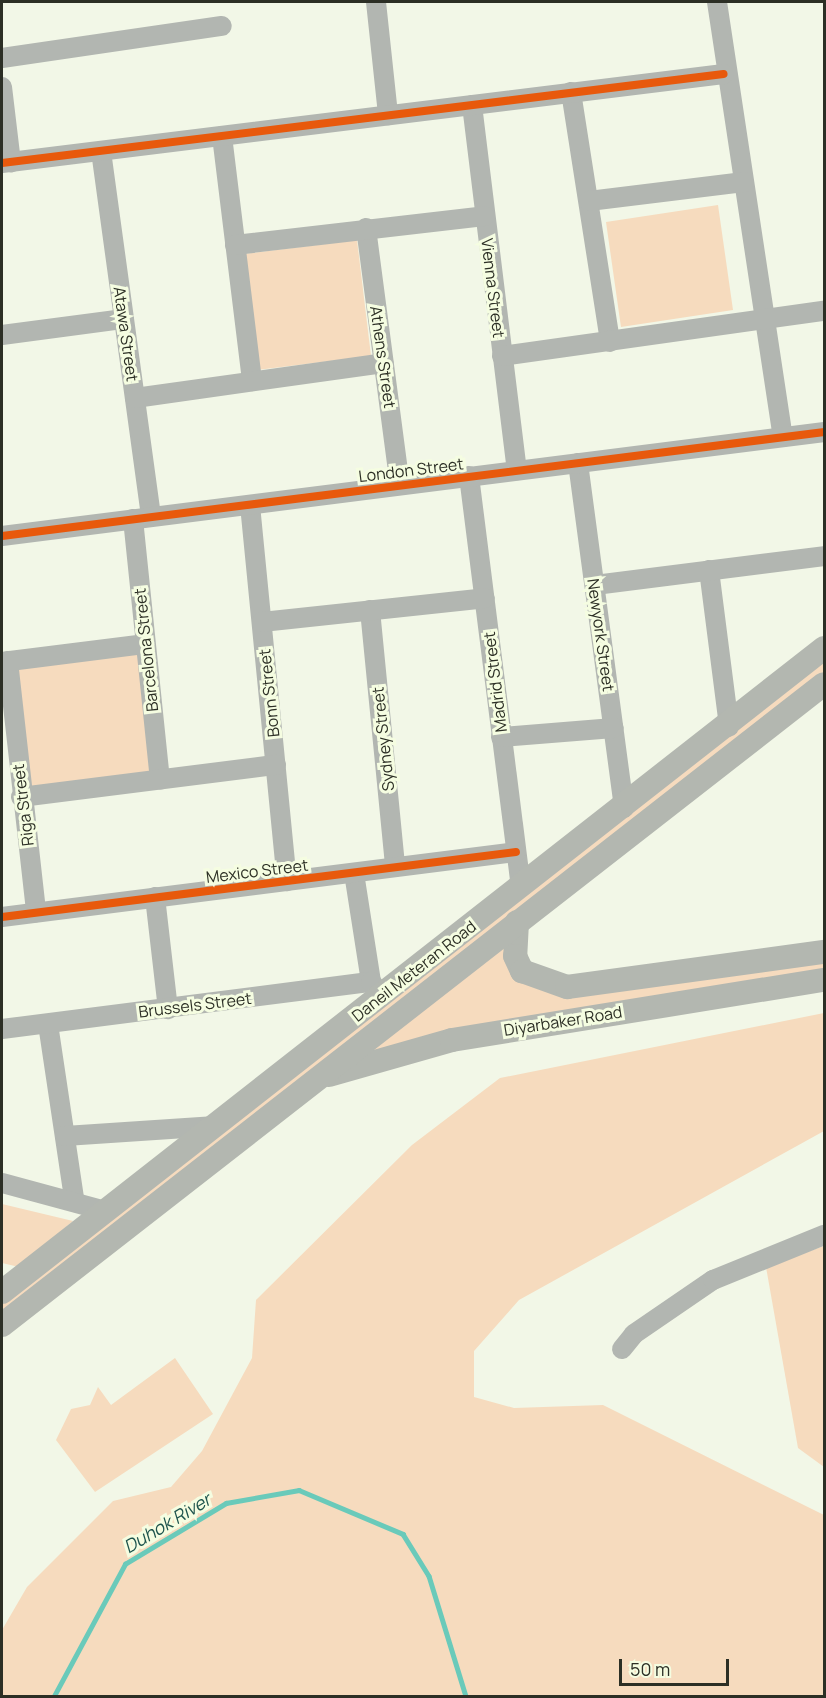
<!DOCTYPE html>
<style>
body{margin:0}
#map{position:relative;width:826px;height:1698px;overflow:hidden;background:#f2f7e7;font-family:Manrope,sans-serif}
div>[style]{position:absolute}
.green>*{inset:0;background:#f6dbbe}
.stream>*{height:4.5px;margin:-2.25px;padding:0 2.25px;transform-origin:2.25px;border-radius:2.25px;background:#6acaba}
.minor>*{height:20px;margin:-10px;padding:0 10px;transform-origin:10px;border-radius:10px;background:#b2b6b1}
.major>*{height:24px;margin:-12px;padding:0 12px;transform-origin:12px;border-radius:12px;background:#b3b7b0}
.cycleway>*{height:8px;margin:-4px;padding:0 4px;transform-origin:4px;border-radius:4px;background:#e8590c}
span{translate:-50% -50%;white-space:nowrap;text-align:center;line-height:1.15;-webkit-text-stroke:6px #f5fde1;paint-order:stroke}
.street-label{font-size:16px;color:#2c2f25}
.water-label{font-size:18px;color:#1d534c;font-style:italic}
.frame{position:absolute;inset:0;border:3px solid #2c2f25;pointer-events:none}
.scale{position:absolute;left:619px;top:1659px;width:110px;height:27px;box-sizing:border-box;border:3px solid #2c2f25;border-top:0;padding-left:8px;font-size:18px;line-height:21px;white-space:nowrap;color:#2c2f25;-webkit-text-stroke:4px #f5fde1;paint-order:stroke}
</style>
<div id="map">
<div class="green">
<div style="clip-path:polygon(718px 205px,733px 310px,621px 327px,606px 222px)"></div>
<div style="clip-path:polygon(357px 240px,371px 356px,257px 370px,243px 254px)"></div>
<div style="clip-path:polygon(144px 644px,160px 780px,21px 797px,8px 661px)"></div>
<div style="clip-path:polygon(824px 652px,824px 681px,2px 1324px,2px 1295px)"></div>
<div style="clip-path:polygon(517px 922px,535px 979px,824px 952px,824px 980px,349px 1068px)"></div>
<div style="clip-path:polygon(824px 1013px,824px 1131px,519px 1300px,474px 1351px,474px 1397px,514px 1408px,603px 1405px,824px 1515px,824px 1696px,2px 1696px,2px 1630px,27px 1587px,113px 1501px,171px 1487px,202px 1451px,252px 1358px,256px 1300px,412px 1145px,500px 1078px)"></div>
<div style="clip-path:polygon(2px 1204px,73px 1221px,19px 1267px,2px 1263px)"></div>
<div style="clip-path:polygon(824px 1246px,824px 1467px,798px 1448px,766px 1267px)"></div>
<div style="clip-path:polygon(175px 1358px,213px 1414px,95px 1492px,56px 1440px,71px 1409px,90px 1405px,98px 1387px,111px 1405px)"></div>
</div>
<div class="stream">
<div style="left:54px;top:1696px;width:150px;rotate:-61.7deg"></div>
<div style="left:125px;top:1564px;width:118px;rotate:-31.1deg"></div>
<div style="left:226px;top:1503px;width:74px;rotate:-10.1deg"></div>
<div style="left:299px;top:1490px;width:113px;rotate:22.9deg"></div>
<div style="left:403px;top:1534px;width:49px;rotate:58.2deg"></div>
<div style="left:429px;top:1576px;width:126px;rotate:72.9deg"></div>
</div>
<div class="minor">
<div style="left:376px;top:2px;width:114px;rotate:83.9deg"></div>
<div style="left:717px;top:2px;width:440px;rotate:81.4deg"></div>
<div style="left:2px;top:58px;width:222px;rotate:-8.3deg"></div>
<div style="left:2px;top:87px;width:76px;rotate:83.2deg"></div>
<div style="left:571px;top:92px;width:253px;rotate:81.1deg"></div>
<div style="left:472px;top:105px;width:368px;rotate:83deg"></div>
<div style="left:222px;top:136px;width:247px;rotate:83deg"></div>
<div style="left:101px;top:151px;width:369px;rotate:82.2deg"></div>
<div style="left:2px;top:163px;width:727px;rotate:-7.03deg"></div>
<div style="left:589px;top:201px;width:156px;rotate:-7deg"></div>
<div style="left:366px;top:228px;width:259px;rotate:82.5deg"></div>
<div style="left:235px;top:245px;width:251px;rotate:-6.6deg"></div>
<div style="left:2px;top:335px;width:123px;rotate:-7.5deg"></div>
<div style="left:502px;top:356px;width:325px;rotate:-8deg"></div>
<div style="left:135px;top:398px;width:251px;rotate:-8deg"></div>
<div style="left:578px;top:463px;width:348px;rotate:82.4deg"></div>
<div style="left:469px;top:476px;width:414px;rotate:82.8deg"></div>
<div style="left:250px;top:505px;width:378px;rotate:84.4deg"></div>
<div style="left:133px;top:519px;width:262px;rotate:84.1deg"></div>
<div style="left:2px;top:536px;width:829px;rotate:-7.21deg"></div>
<div style="left:709px;top:570px;width:158px;rotate:82.7deg"></div>
<div style="left:595px;top:585px;width:231px;rotate:-7.2deg"></div>
<div style="left:370px;top:610px;width:258px;rotate:84.4deg"></div>
<div style="left:262px;top:622px;width:224px;rotate:-6.1deg"></div>
<div style="left:8px;top:661px;width:253px;rotate:83.6deg"></div>
<div style="left:2px;top:662px;width:143px;rotate:-7.2deg"></div>
<div style="left:501px;top:737px;width:113px;rotate:-4.6deg"></div>
<div style="left:21px;top:797px;width:257px;rotate:-7.2deg"></div>
<div style="left:354px;top:873px;width:110px;rotate:81.1deg"></div>
<div style="left:155px;top:897px;width:113px;rotate:83.4deg"></div>
<div style="left:2px;top:917px;width:518px;rotate:-7.21deg"></div>
<div style="left:48px;top:1024px;width:177px;rotate:81.5deg"></div>
<div style="left:2px;top:1029px;width:372px;rotate:-7.3deg"></div>
<div style="left:371px;top:982px;width:18px;rotate:52deg"></div>
<div style="left:65px;top:1136px;width:151px;rotate:-3.8deg"></div>
<div style="left:2px;top:1183px;width:104px;rotate:15.1deg"></div>
<div style="left:622px;top:1349px;width:19px;rotate:-51deg"></div>
<div style="left:634px;top:1334px;width:96px;rotate:-34.4deg"></div>
<div style="left:713px;top:1280px;width:120px;rotate:-22.1deg"></div>
</div>
<div class="major">
<div style="left:517px;top:922px;width:34px;rotate:93deg"></div>
<div style="left:515px;top:956px;width:17px;rotate:65deg"></div>
<div style="left:522px;top:971px;width:48px;rotate:19.6deg"></div>
<div style="left:567px;top:987px;width:259px;rotate:-7.8deg"></div>
<div style="left:329px;top:1075px;width:128px;rotate:-15.9deg"></div>
<div style="left:452px;top:1040px;width:377px;rotate:-9.2deg"></div>
<div style="left:2px;top:1292px;width:1044px;rotate:-38.08deg"></div>
<div style="left:2px;top:1325px;width:1042px;rotate:-37.95deg"></div>
</div>
<div class="cycleway">
<div style="left:2px;top:163px;width:727px;rotate:-7.03deg"></div>
<div style="left:2px;top:536px;width:829px;rotate:-7.21deg"></div>
<div style="left:2px;top:917px;width:518px;rotate:-7.21deg"></div>
</div>
<div class="street-label">
<span style="left:493px;top:288px;rotate:83deg">Vienna Street</span>
<span style="left:126px;top:334px;rotate:82deg">Atawa Street</span>
<span style="left:383px;top:357px;rotate:82deg">Athens Street</span>
<span style="left:411px;top:470px;rotate:-7deg">London Street</span>
<span style="left:601px;top:635px;rotate:82deg">Newyork Street</span>
<span style="left:146px;top:650px;rotate:-96deg">Barcelona Street</span>
<span style="left:495px;top:682px;rotate:-97deg">Madrid Street</span>
<span style="left:269px;top:693px;rotate:-96deg">Bonn Street</span>
<span style="left:383px;top:739px;rotate:-96deg">Sydney Street</span>
<span style="left:23px;top:805px;rotate:-97deg">Riga Street</span>
<span style="left:257px;top:871px;rotate:-7deg">Mexico Street</span>
<span style="left:414px;top:971px;rotate:-38deg">Daneil Meteran Road</span>
<span style="left:195px;top:1005px;rotate:-7deg">Brussels Street</span>
<span style="left:563px;top:1021px;rotate:-9deg">Diyarbaker Road</span>
</div>
<div class="water-label">
<span style="left:167px;top:1523px;rotate:-31deg">Duhok River</span>
</div>
<div class="frame"></div>
<div class="scale">50 m</div>
</div>
